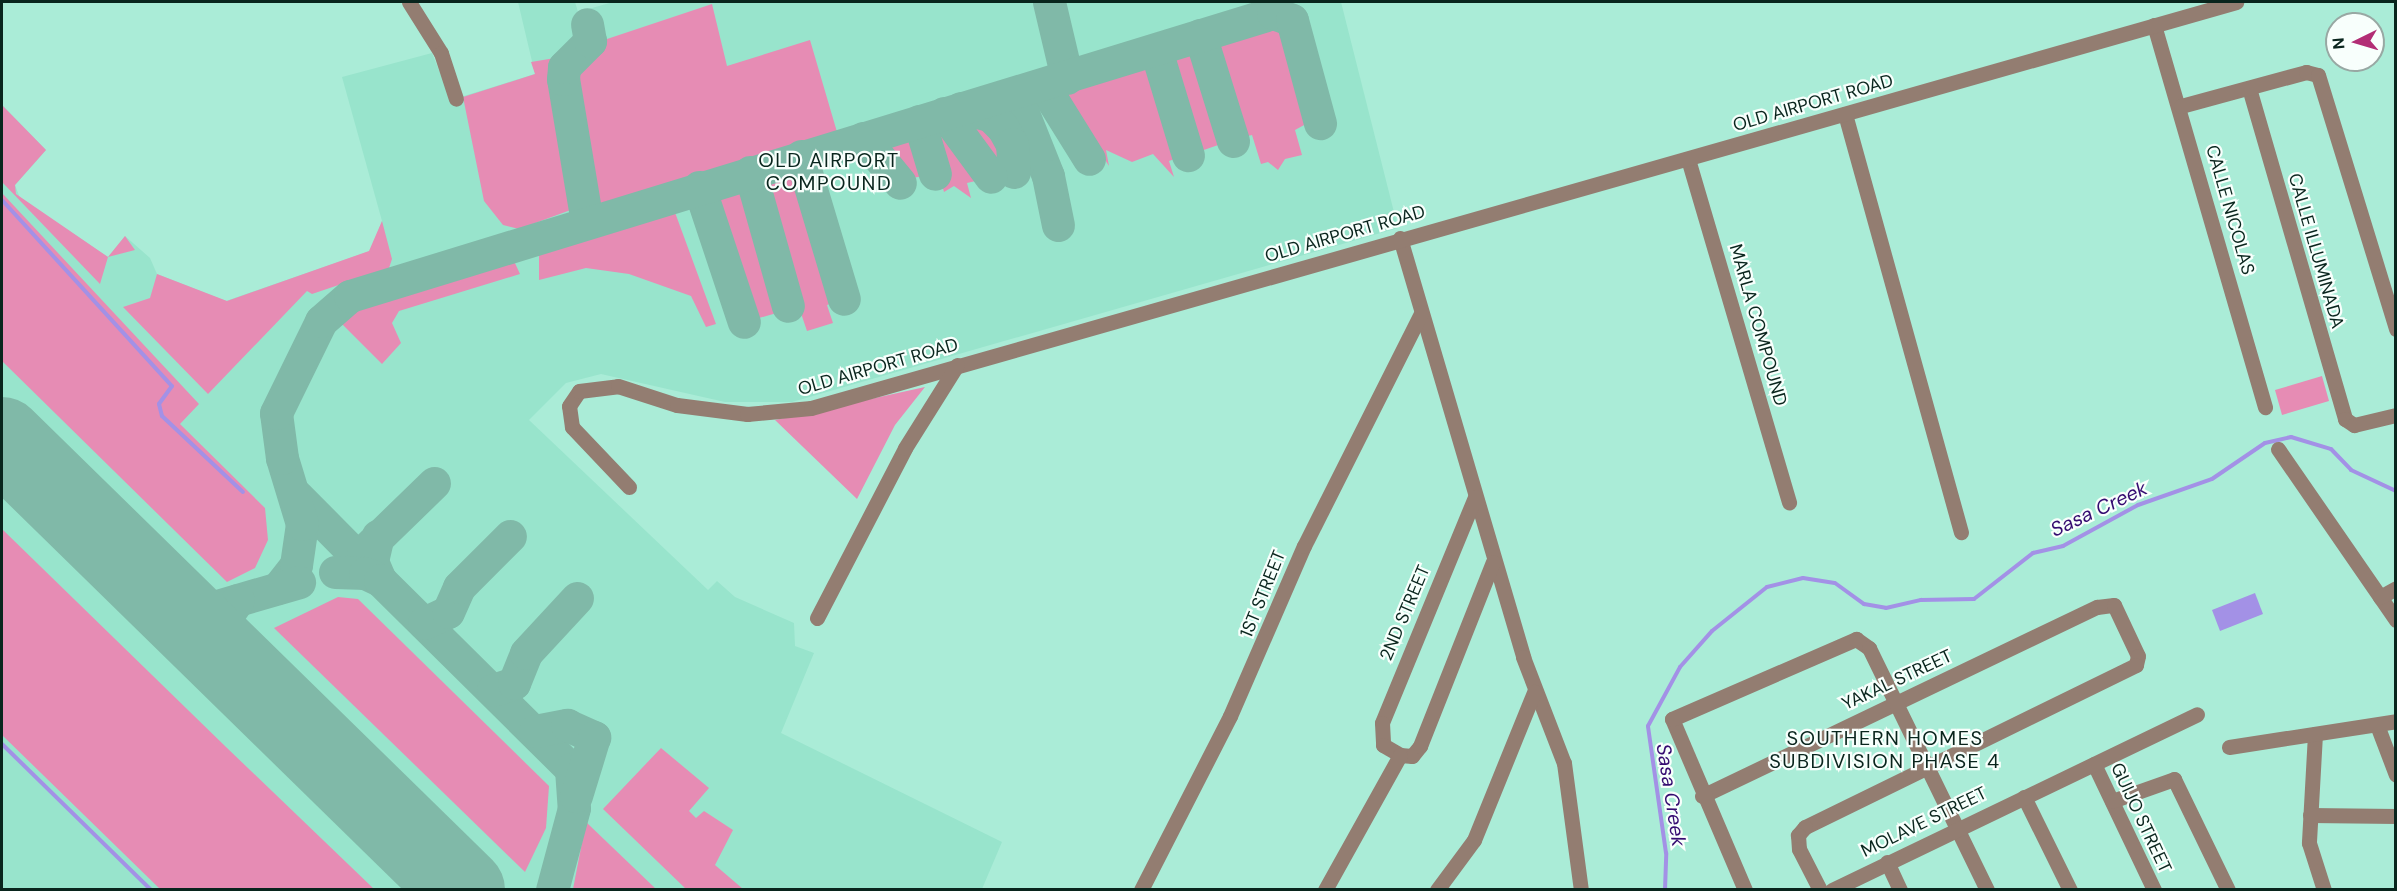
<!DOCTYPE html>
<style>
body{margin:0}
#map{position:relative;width:2397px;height:891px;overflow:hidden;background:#aaecd7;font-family:"DM Sans",sans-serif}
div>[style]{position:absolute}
.built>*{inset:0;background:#98e4cc}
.green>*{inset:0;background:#e68cb4}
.water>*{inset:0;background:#a391e6}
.stream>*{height:4px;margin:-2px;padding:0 2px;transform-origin:2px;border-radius:2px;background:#a391e6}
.taxiway>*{height:33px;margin:-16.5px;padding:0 16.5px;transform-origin:16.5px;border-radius:16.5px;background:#80b9a8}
.runway>*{height:84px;margin:-42px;padding:0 42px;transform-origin:42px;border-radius:42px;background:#80b9a8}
.minor>*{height:15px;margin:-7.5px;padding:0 7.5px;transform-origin:7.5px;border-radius:7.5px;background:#937d71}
span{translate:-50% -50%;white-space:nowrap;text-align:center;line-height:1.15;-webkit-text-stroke:4.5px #f8fffc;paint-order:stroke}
.street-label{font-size:18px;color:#09251d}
.neighbourhood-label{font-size:20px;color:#09251d;letter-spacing:1.5px}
.water-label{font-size:20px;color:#350c71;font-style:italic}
.frame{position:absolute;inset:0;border:3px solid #09251d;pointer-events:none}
.north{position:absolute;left:2325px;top:12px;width:60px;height:60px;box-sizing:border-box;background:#f8fffc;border:2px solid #98a8a3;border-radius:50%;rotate:265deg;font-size:16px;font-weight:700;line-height:24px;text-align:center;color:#09251d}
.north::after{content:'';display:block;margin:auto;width:21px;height:27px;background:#b22e75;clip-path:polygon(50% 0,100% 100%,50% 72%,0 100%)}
</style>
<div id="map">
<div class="built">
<div style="clip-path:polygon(518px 2px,575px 2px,578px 12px,613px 2px,1341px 2px,1398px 228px,792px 402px,725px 402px,601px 374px,566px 383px,529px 420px,708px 590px,717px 581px,735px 597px,794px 623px,795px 646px,814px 653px,781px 733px,1002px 842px,982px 889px,2px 889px,2px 105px,46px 150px,15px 185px,20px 198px,108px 257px,125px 236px,150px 258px,157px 274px,226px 301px,370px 251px,382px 221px,342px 77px,432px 53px,451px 100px,535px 74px)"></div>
</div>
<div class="green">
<div style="clip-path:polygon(712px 4px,727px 66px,810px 40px,837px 132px,591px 207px,569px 73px,592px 44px)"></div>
<div style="clip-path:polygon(1280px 23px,1291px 31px,1315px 119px,1295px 130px,1302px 155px,1285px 159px,1278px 170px,1268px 162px,1261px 164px,1252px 135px,1237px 139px,1227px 86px,1221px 87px,1208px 45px)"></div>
<div style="clip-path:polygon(1201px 47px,1214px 90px,1210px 91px,1230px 141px,1192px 154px,1165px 58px)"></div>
<div style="clip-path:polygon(555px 58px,576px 208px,519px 229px,503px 225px,484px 201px,463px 97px,535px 74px,531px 62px)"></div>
<div style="clip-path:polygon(1156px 61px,1183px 156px,1169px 161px,1174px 177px,1153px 154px,1132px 162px,1106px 150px,1109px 166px,1100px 152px,1094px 155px,1053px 92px)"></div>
<div style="clip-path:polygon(2px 105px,46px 150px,15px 185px,16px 194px,108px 257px,125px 236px,135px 250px,108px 257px,100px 284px,2px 182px)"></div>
<div style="clip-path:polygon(982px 117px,1009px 152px,1005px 174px,998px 176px,962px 125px,965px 118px)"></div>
<div style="clip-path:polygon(942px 125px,950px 128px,984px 179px,967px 183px,971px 198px,954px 186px,944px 192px,928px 133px)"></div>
<div style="clip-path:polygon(909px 135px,921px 141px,931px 175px,905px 179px,883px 149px,884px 143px)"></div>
<div style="clip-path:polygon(798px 169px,841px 300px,827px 305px,833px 323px,807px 331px,758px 186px,764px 179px)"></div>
<div style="clip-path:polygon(739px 186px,751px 194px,787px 310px,752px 320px,715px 204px,721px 192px)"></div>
<div style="clip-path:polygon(2px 193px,199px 404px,180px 424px,265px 508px,268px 540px,255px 568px,227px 582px,2px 361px)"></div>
<div style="clip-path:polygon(673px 207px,716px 324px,706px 327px,691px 296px,629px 274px,586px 268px,539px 280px,539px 248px)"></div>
<div style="clip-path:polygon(382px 221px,392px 259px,389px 268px,312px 294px,307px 291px,208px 394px,123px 307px,150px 298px,157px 274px,227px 301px,369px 251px)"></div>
<div style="clip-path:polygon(503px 259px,514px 261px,520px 274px,399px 311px,392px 323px,401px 343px,382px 364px,342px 324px,367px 300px)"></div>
<div style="clip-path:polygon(2322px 376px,2329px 401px,2282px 415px,2275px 390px)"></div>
<div style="clip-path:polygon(925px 387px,895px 425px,857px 499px,775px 420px)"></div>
<div style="clip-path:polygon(2px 529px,226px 747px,374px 889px,160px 889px,2px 735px)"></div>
<div style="clip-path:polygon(338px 597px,358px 599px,549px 786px,546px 828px,525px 872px,274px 628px)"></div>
<div style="clip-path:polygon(661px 748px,709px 788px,689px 811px,696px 818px,704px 811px,733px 830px,715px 865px,743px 889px,686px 889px,603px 809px)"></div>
<div style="clip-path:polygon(586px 822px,656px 889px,573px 889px)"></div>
</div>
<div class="water">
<div style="clip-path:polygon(2255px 593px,2263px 614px,2220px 631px,2212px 610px)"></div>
</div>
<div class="stream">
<div style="left:2px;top:200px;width:252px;rotate:47.6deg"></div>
<div style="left:172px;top:386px;width:22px;rotate:126deg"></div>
<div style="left:159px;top:404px;width:12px;rotate:76deg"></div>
<div style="left:162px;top:416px;width:111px;rotate:43.2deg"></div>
<div style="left:2px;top:744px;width:209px;rotate:44.4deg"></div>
<div style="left:1665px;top:890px;width:37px;rotate:-88deg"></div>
<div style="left:1666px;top:853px;width:128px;rotate:-98.1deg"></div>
<div style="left:1648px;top:726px;width:67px;rotate:-61.5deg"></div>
<div style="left:1680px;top:667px;width:48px;rotate:-48.4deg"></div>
<div style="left:1712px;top:631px;width:70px;rotate:-38.7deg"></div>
<div style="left:1767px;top:587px;width:37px;rotate:-14deg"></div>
<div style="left:1803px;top:578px;width:32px;rotate:9deg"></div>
<div style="left:1835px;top:583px;width:36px;rotate:36deg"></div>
<div style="left:1864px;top:604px;width:22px;rotate:10deg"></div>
<div style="left:1886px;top:608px;width:36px;rotate:-13deg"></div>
<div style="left:1921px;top:600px;width:53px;rotate:-1.1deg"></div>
<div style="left:1974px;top:599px;width:75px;rotate:-37.9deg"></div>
<div style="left:2033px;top:553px;width:31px;rotate:-13deg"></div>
<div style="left:2063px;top:546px;width:85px;rotate:-28.7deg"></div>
<div style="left:2138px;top:505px;width:78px;rotate:-19.4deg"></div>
<div style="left:2212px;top:479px;width:64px;rotate:-34.2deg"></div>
<div style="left:2265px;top:443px;width:27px;rotate:-13deg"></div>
<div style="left:2291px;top:437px;width:42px;rotate:16.7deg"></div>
<div style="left:2331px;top:449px;width:29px;rotate:46deg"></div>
<div style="left:2351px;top:470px;width:50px;rotate:25deg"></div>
</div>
<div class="taxiway">
<div style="left:1049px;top:2px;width:78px;rotate:76.7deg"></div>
<div style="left:1200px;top:35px;width:111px;rotate:72.7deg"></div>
<div style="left:1156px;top:50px;width:110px;rotate:73.1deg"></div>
<div style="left:1043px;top:85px;width:87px;rotate:58.1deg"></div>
<div style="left:1015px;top:93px;width:89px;rotate:68.3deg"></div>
<div style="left:1048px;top:176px;width:50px;rotate:78.5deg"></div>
<div style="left:961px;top:108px;width:30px;rotate:14deg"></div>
<div style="left:990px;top:115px;width:18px;rotate:45deg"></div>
<div style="left:1003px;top:128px;width:18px;rotate:61deg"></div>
<div style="left:1012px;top:144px;width:28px;rotate:86deg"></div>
<div style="left:944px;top:113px;width:79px;rotate:53.7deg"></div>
<div style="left:919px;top:121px;width:55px;rotate:73.2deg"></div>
<div style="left:863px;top:138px;width:58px;rotate:50.6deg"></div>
<div style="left:801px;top:156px;width:149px;rotate:73.3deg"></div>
<div style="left:750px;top:172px;width:139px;rotate:74.2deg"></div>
<div style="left:699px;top:187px;width:142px;rotate:71.6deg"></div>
<div style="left:587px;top:222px;width:145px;rotate:-99.5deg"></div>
<div style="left:563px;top:79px;width:12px;rotate:-85deg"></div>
<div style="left:564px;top:67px;width:37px;rotate:-45deg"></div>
<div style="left:590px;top:41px;width:17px;rotate:-100deg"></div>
<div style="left:297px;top:496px;width:118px;rotate:45.3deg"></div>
<div style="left:380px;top:580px;width:21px;rotate:-113deg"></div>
<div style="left:372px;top:561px;width:26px;rotate:-77deg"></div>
<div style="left:363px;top:552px;width:99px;rotate:-44.2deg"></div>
<div style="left:335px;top:572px;width:30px;rotate:2deg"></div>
<div style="left:365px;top:573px;width:17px;rotate:25deg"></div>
<div style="left:380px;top:580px;width:269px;rotate:44.7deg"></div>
<div style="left:571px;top:769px;width:39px;rotate:86deg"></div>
<div style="left:574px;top:808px;width:85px;rotate:105deg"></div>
<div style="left:278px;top:588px;width:29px;rotate:-52deg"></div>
<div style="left:296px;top:565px;width:41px;rotate:-81.7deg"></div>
<div style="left:302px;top:524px;width:69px;rotate:-106.9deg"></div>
<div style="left:282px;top:458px;width:45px;rotate:-97.6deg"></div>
<div style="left:276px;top:413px;width:102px;rotate:-63.9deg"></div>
<div style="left:321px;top:321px;width:38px;rotate:-41deg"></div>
<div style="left:350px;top:296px;width:965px;rotate:-17.05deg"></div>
<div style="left:1273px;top:13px;width:20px;rotate:20deg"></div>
<div style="left:1292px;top:20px;width:107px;rotate:74.8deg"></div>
<div style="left:183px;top:616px;width:121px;rotate:-16.3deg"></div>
<div style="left:424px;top:623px;width:26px;rotate:-25deg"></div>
<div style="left:448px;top:612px;width:27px;rotate:-66deg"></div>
<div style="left:459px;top:587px;width:72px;rotate:-45deg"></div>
<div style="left:222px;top:654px;width:27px;rotate:-96deg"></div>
<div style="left:219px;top:627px;width:33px;rotate:-55deg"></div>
<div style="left:493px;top:690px;width:22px;rotate:-18deg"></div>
<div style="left:514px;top:683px;width:32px;rotate:-68deg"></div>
<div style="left:526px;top:653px;width:75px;rotate:-47.2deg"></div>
<div style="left:535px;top:731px;width:33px;rotate:-11deg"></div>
<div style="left:567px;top:725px;width:30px;rotate:24deg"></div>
<div style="left:594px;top:737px;width:62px;rotate:107deg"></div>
</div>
<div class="runway">
<div style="left:2px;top:439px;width:645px;rotate:44.37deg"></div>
</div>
<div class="minor">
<div style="left:409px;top:2px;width:60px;rotate:57.9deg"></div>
<div style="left:441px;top:53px;width:48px;rotate:71.9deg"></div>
<div style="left:2154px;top:25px;width:398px;rotate:73.8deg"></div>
<div style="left:2249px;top:88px;width:345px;rotate:73.8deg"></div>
<div style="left:2345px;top:419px;width:11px;rotate:34deg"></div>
<div style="left:2354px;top:425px;width:43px;rotate:-13.4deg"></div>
<div style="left:2181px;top:106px;width:130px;rotate:-15.2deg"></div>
<div style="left:2306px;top:72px;width:12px;rotate:14deg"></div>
<div style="left:2318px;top:75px;width:266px;rotate:72.9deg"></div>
<div style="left:1845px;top:114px;width:434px;rotate:74.5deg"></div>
<div style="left:1688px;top:159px;width:358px;rotate:73.6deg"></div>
<div style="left:1400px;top:238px;width:437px;rotate:73.6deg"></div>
<div style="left:1523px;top:657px;width:114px;rotate:68.9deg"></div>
<div style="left:1564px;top:763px;width:128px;rotate:82.4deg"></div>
<div style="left:2278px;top:449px;width:208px;rotate:55.4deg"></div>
<div style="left:629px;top:487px;width:83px;rotate:-133.5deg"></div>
<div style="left:572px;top:427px;width:21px;rotate:-98deg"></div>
<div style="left:569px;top:406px;width:18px;rotate:-56deg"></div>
<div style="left:579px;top:391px;width:39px;rotate:-7deg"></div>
<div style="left:618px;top:386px;width:62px;rotate:17.9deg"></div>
<div style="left:677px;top:405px;width:71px;rotate:7.3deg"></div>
<div style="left:747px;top:414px;width:64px;rotate:-5.4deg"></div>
<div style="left:811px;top:408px;width:1482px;rotate:-15.9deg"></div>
<div style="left:1475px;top:497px;width:244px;rotate:112.4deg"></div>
<div style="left:1382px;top:723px;width:22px;rotate:87deg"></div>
<div style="left:1383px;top:745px;width:20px;rotate:30deg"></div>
<div style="left:1400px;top:755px;width:12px;rotate:5deg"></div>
<div style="left:1412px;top:756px;width:13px;rotate:-51deg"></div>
<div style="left:1420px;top:746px;width:198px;rotate:-68.4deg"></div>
<div style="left:2380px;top:597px;width:18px;rotate:-29deg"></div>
<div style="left:817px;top:618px;width:191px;rotate:-62.6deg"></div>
<div style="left:905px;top:448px;width:98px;rotate:-57.9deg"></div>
<div style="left:2377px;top:725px;width:53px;rotate:69.2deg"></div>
<div style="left:2315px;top:734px;width:109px;rotate:93.2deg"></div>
<div style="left:2309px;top:843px;width:49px;rotate:72.3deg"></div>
<div style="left:2229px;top:747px;width:169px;rotate:-8.8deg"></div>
<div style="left:2094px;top:764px;width:140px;rotate:64.5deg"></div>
<div style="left:1702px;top:796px;width:438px;rotate:-25.6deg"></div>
<div style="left:2097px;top:607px;width:17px;rotate:-7deg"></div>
<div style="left:2114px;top:605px;width:56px;rotate:64.8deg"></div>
<div style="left:2138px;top:656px;width:9px;rotate:103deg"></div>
<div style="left:2136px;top:665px;width:369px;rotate:153.9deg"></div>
<div style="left:1805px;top:827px;width:11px;rotate:131deg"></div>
<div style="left:1798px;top:835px;width:14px;rotate:86deg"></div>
<div style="left:1799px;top:849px;width:46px;rotate:62.9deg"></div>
<div style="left:2024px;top:797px;width:104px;rotate:63.7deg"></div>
<div style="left:2112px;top:801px;width:66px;rotate:-19.5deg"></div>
<div style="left:2174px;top:779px;width:123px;rotate:64.1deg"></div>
<div style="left:2310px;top:815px;width:86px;rotate:0.7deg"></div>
<div style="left:1887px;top:862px;width:31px;rotate:65deg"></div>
<div style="left:1141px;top:890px;width:195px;rotate:-62.9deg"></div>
<div style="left:1230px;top:716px;width:185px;rotate:-66.5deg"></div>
<div style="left:1304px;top:546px;width:261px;rotate:-63.3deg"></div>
<div style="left:1325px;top:890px;width:154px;rotate:-60.9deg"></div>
<div style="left:1437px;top:890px;width:62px;rotate:-53.5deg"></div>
<div style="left:1474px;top:840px;width:160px;rotate:-67.9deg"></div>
<div style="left:1745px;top:890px;width:186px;rotate:-113.1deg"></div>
<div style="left:1672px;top:719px;width:201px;rotate:-23.5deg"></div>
<div style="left:1856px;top:639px;width:16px;rotate:35deg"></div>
<div style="left:1869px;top:648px;width:269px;rotate:64deg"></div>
<div style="left:1832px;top:890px;width:405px;rotate:-25.7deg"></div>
</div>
<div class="street-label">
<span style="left:1813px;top:103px;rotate:-16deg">OLD AIRPORT ROAD</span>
<span style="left:2230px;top:210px;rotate:74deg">CALLE NICOLAS</span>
<span style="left:1345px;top:234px;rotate:-16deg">OLD AIRPORT ROAD</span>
<span style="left:2316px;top:251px;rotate:74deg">CALLE ILLUMINADA</span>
<span style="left:1758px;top:325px;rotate:74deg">MARLA COMPOUND</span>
<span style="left:878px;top:367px;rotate:-16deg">OLD AIRPORT ROAD</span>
<span style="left:1263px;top:594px;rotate:-68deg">1ST STREET</span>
<span style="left:1405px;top:613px;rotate:-67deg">2ND STREET</span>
<span style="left:1897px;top:680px;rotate:-25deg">YAKAL STREET</span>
<span style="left:2141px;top:818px;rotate:65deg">GUIJO STREET</span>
<span style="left:1924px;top:822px;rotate:-26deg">MOLAVE STREET</span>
</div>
<div class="neighbourhood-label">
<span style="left:829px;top:172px">OLD AIRPORT<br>COMPOUND</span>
<span style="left:1885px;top:750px">SOUTHERN HOMES<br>SUBDIVISION PHASE 4</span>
</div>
<div class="water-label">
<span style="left:2099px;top:509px;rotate:-25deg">Sasa Creek</span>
<span style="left:1671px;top:795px;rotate:81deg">Sasa Creek</span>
</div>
<div class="frame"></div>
<div class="north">N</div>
</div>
